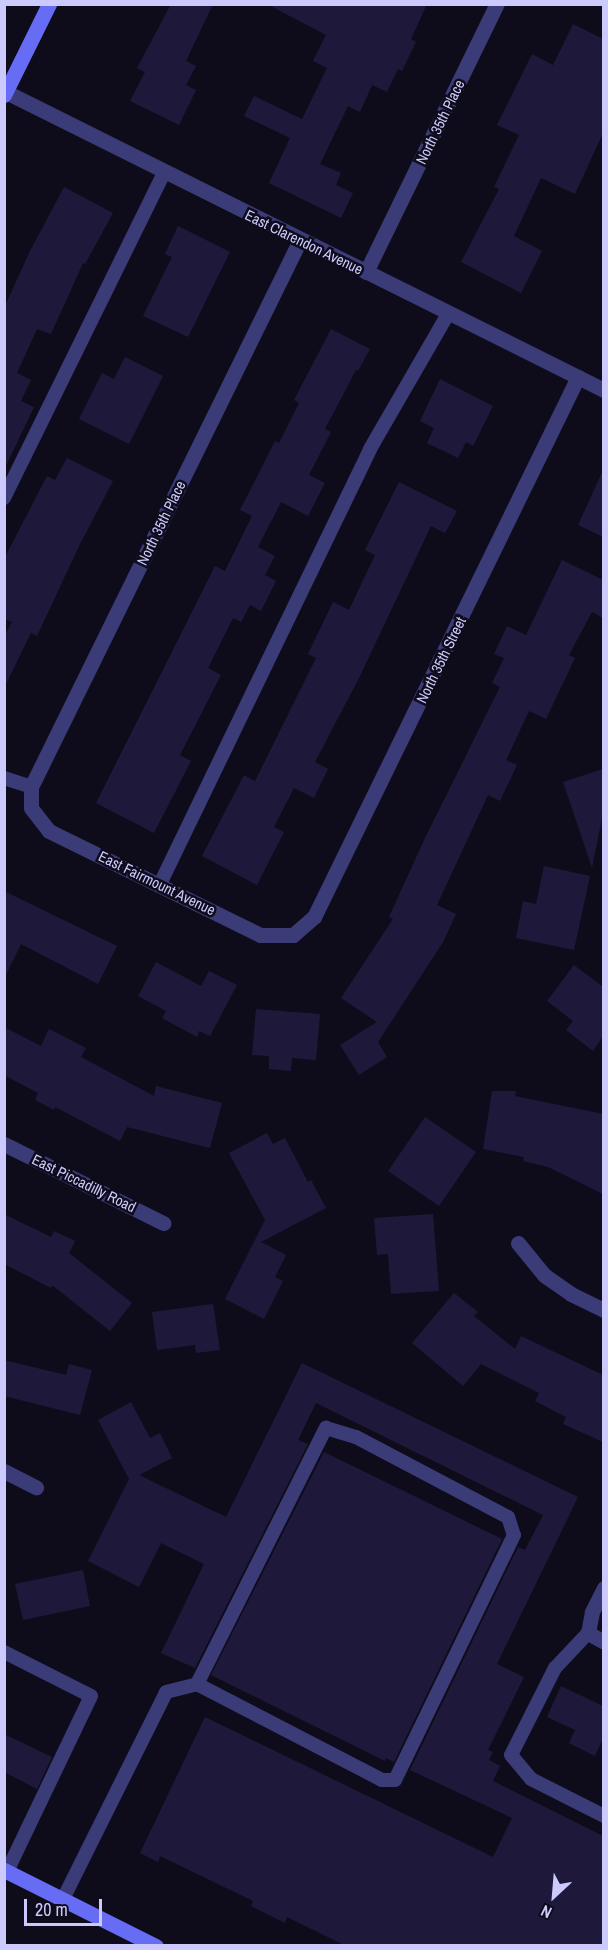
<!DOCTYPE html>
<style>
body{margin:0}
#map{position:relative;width:608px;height:1950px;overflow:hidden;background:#0e0c1b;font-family:"Archivo Narrow",sans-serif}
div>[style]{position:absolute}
.building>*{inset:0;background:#1e193a}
.service>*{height:14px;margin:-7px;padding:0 7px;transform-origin:7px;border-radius:7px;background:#3a3b77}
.minor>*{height:15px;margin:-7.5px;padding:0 7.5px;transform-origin:7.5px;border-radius:7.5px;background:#3a3b77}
.secondary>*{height:15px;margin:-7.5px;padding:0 7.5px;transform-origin:7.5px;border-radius:7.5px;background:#676cf5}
span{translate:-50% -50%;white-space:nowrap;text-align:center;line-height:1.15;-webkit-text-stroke:5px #0e0c1b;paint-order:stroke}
.street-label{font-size:15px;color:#ccc9fc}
.frame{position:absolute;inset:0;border:6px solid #ccc9fc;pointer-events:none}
.north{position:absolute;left:524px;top:1866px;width:60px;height:60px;-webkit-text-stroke:4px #0e0c1b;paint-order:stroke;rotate:206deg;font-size:16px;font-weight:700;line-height:24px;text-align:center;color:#ccc9fc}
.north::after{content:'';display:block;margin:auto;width:21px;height:27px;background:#ccc9fc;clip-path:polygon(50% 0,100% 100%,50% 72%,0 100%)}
.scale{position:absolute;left:24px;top:1899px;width:78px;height:27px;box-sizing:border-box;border:3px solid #ccc9fc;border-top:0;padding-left:8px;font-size:18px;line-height:21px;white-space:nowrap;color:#ccc9fc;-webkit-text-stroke:4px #0e0c1b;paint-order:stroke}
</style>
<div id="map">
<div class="building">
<div style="clip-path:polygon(171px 4px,213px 4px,186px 61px,196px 66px,186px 85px,196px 90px,179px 125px,130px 101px,145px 72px,137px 68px)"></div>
<div style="clip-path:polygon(267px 4px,427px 4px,411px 39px,416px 42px,402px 71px,398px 69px,387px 92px,372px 85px,360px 112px,348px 106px,320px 164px,341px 173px,336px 185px,353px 193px,341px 218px,269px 183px,290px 138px,244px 116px,254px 96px,302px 119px,327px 68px,313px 61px,326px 35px)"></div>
<div style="clip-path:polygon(573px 24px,603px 39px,603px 133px,575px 194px,541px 178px,514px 236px,542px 251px,521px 293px,461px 262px,499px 189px,494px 187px,519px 135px,497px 125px,532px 54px,553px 65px)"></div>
<div style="clip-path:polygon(64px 187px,113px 213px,85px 264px,83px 263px,51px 334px,37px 329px,17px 373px,31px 380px,21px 401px,34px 407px,4px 470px,4px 308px,30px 251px)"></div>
<div style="clip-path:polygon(178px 226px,230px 252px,188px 337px,143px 316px,172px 257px,165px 254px)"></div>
<div style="clip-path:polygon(331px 329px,370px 349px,358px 371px,356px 370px,325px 429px,331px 432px,309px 475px,325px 483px,308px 516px,281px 502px,258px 547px,275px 556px,265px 575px,276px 581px,261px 611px,250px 605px,241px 622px,233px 618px,208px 668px,221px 675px,180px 755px,191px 761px,154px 833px,96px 803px,215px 566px,225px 571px,252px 516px,240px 510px,275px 441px,279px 443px,299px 403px,294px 400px)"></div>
<div style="clip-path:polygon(125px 357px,163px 376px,129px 444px,79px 419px,102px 373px,114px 379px)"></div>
<div style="clip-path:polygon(440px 379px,493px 406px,473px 446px,466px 442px,458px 458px,427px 443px,434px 428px,420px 421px)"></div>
<div style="clip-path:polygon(67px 458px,113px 481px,79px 546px,37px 636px,31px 633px,4px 688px,4px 637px,12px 622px,4px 619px,4px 559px,47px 476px,55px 480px)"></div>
<div style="clip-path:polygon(603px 470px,603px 537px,578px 525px)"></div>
<div style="clip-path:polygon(399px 482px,457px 511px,445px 533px,431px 526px,359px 678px,315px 762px,328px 769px,314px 798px,294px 788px,274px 827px,284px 832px,257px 885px,202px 856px,244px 775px,255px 781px,316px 658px,308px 654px,333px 602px,349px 610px,375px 555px,365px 550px)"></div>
<div style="clip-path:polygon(562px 560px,603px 580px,603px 618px,592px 612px,569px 655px,575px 658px,546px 719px,529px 711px,506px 760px,517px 765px,500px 801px,488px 795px,437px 905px,456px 914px,443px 942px,378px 1042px,387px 1057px,359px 1075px,340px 1045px,377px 1022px,341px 998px,393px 919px,389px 917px,425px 838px,500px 687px,492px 683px,504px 658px,494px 654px,507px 626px,526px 635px)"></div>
<div style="clip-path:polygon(603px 769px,603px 813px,592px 868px,563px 782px)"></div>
<div style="clip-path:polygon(544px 866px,590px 876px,574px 950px,516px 938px,523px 901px,536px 904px)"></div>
<div style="clip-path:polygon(4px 891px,117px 946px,98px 984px,21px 944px,4px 979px)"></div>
<div style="clip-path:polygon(156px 962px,201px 986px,209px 971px,237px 985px,210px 1036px,199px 1031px,197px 1037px,162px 1018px,166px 1011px,138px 996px)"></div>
<div style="clip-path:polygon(574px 965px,603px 987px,603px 1036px,593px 1051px,566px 1030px,573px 1021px,547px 1001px)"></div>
<div style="clip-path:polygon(256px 1009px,320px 1014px,316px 1060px,292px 1058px,291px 1071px,269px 1069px,269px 1056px,252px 1055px)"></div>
<div style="clip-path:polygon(4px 1027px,41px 1046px,49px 1029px,86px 1048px,81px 1057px,154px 1096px,156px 1086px,222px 1103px,210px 1148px,127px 1127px,120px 1141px,55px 1107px,54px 1110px,35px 1100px,38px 1093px,4px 1075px)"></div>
<div style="clip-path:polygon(492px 1091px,516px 1091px,515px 1096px,603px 1114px,603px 1194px,548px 1167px,523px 1161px,524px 1157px,483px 1149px)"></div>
<div style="clip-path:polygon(425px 1117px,476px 1152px,439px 1206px,388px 1171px)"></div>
<div style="clip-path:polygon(267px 1133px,273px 1144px,285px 1138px,308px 1182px,311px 1180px,326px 1208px,261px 1242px,286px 1255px,275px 1277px,283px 1281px,264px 1319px,225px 1299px,265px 1220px,229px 1153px)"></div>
<div style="clip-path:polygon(4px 1214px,51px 1237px,54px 1231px,75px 1241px,69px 1253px,132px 1303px,110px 1331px,52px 1285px,51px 1288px,4px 1264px)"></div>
<div style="clip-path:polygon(433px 1214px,439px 1291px,391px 1294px,388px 1254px,377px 1255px,374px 1218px)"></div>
<div style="clip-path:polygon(454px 1293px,478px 1312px,474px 1316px,515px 1349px,521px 1336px,603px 1375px,603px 1442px,563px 1424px,566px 1417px,535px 1401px,539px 1393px,481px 1364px,463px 1386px,412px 1343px)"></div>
<div style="clip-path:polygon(213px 1304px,220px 1350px,196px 1353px,195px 1345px,157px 1350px,152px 1312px)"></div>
<div style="clip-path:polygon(4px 1360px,66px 1375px,69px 1364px,92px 1370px,80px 1415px,4px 1396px)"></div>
<div style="clip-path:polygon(302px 1363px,578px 1497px,497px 1664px,524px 1677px,488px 1750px,493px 1752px,489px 1760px,500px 1766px,493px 1781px,603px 1836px,603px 1946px,346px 1946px,287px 1917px,285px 1923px,251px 1906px,253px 1901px,160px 1856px,158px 1862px,140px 1853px,205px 1717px,493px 1857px,512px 1818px,410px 1770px,518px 1547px,525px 1550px,543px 1515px,316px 1403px,298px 1440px,308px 1444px,195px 1668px,161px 1653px,204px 1564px,161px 1543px,139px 1587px,88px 1561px,129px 1479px,98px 1420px,131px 1402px,150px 1438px,160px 1433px,172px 1458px,139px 1475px,226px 1517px)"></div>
<div style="clip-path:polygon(324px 1452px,502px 1539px,394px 1762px,386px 1758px,385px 1761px,211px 1675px)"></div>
<div style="clip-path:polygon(83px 1570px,90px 1606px,23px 1620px,15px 1584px)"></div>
<div style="clip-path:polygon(561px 1686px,603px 1706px,603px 1738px,595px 1756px,569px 1743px,575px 1730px,547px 1717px)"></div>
<div style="clip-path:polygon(4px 1734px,52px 1757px,37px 1789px,4px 1772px)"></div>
</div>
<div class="service">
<div style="left:4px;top:498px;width:362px;rotate:-63.8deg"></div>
<div style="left:4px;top:778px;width:28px;rotate:18deg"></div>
<div style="left:160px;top:884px;width:483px;rotate:-64.2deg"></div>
<div style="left:370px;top:449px;width:156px;rotate:-60deg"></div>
<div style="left:588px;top:1633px;width:48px;rotate:133.3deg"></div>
<div style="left:555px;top:1668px;width:97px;rotate:116.8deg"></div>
<div style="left:511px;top:1755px;width:31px;rotate:50deg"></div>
<div style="left:531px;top:1779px;width:82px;rotate:26.9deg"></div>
<div style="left:4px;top:1652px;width:97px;rotate:26.8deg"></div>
<div style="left:91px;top:1696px;width:194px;rotate:115.6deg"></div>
<div style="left:63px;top:1899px;width:231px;rotate:-63.5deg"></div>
<div style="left:166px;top:1692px;width:32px;rotate:-14deg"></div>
<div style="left:197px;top:1684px;width:287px;rotate:-63.3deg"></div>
<div style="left:326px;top:1428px;width:31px;rotate:17deg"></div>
<div style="left:356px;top:1437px;width:172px;rotate:27.8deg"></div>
<div style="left:508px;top:1517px;width:19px;rotate:72deg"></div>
<div style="left:514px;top:1535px;width:272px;rotate:115.9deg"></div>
<div style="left:395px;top:1780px;width:13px;rotate:180deg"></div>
<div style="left:382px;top:1780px;width:208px;rotate:-152.6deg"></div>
</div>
<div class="minor">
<div style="left:6px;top:92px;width:668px;rotate:26.49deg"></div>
<div style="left:300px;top:240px;width:610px;rotate:116.19deg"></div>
<div style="left:31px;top:787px;width:21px;rotate:90deg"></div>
<div style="left:31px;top:808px;width:29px;rotate:52deg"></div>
<div style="left:49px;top:831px;width:235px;rotate:26.2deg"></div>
<div style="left:260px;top:935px;width:33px"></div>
<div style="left:293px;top:935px;width:28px;rotate:-41deg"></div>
<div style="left:314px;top:917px;width:601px;rotate:-63.95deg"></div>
<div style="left:366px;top:272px;width:298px;rotate:-64deg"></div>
<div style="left:4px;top:1144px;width:178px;rotate:26.4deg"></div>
<div style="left:518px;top:1243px;width:41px;rotate:50.9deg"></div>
<div style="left:544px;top:1275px;width:33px;rotate:35deg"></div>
<div style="left:571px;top:1294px;width:37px;rotate:26deg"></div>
<div style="left:4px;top:1471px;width:36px;rotate:27deg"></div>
<div style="left:604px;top:1588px;width:27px;rotate:117deg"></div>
<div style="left:592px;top:1612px;width:21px;rotate:101deg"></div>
<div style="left:588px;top:1633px;width:18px;rotate:29deg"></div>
</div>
<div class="secondary">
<div style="left:4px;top:95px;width:102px;rotate:-63.7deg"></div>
<div style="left:4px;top:1870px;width:170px;rotate:26.6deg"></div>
</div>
<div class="street-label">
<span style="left:440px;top:122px;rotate:-64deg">North 35th Place</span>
<span style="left:304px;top:242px;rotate:26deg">East Clarendon Avenue</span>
<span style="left:161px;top:523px;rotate:-64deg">North 35th Place</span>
<span style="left:441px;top:660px;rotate:-64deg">North 35th Street</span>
<span style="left:157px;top:883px;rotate:26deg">East Fairmount Avenue</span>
<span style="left:84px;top:1183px;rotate:26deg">East Piccadilly Road</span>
</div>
<div class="frame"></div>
<div class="north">N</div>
<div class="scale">20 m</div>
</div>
